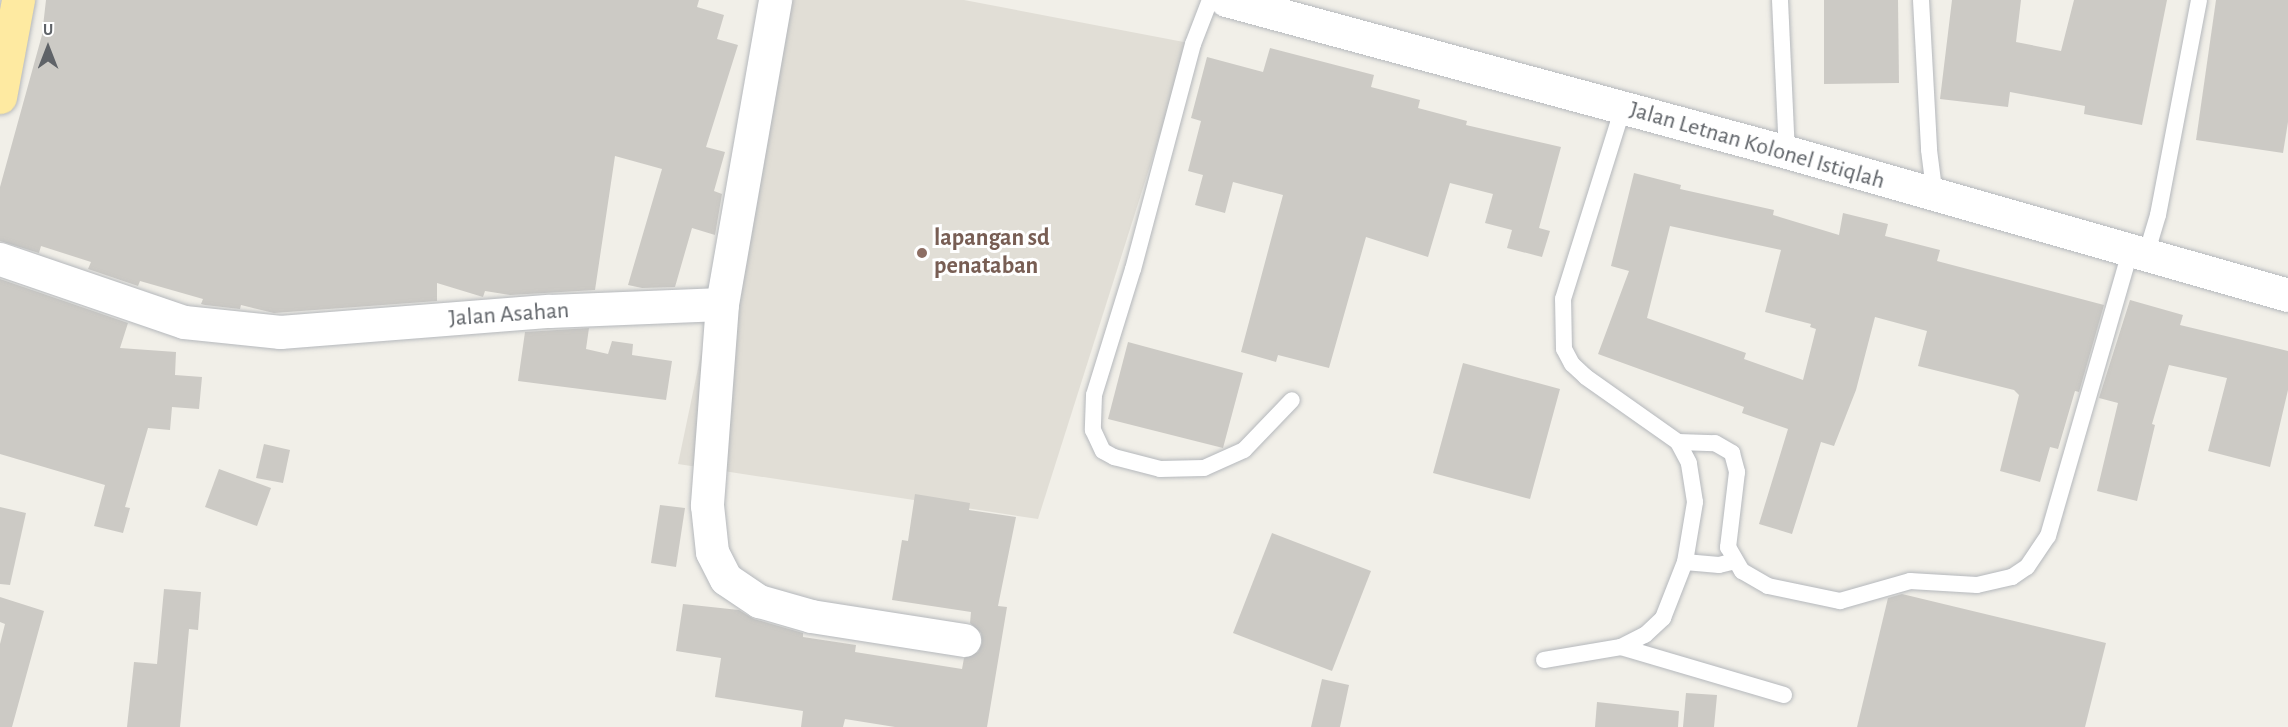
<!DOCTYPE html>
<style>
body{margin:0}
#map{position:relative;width:2288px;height:727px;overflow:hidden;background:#f1efe8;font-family:"Alegreya Sans",sans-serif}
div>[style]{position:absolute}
.education>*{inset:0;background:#e1ded6}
.building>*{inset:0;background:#cccac5}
.roads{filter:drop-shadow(0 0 2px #b5b8bc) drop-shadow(0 0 2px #b5b8bc)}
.service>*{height:16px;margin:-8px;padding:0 8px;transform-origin:8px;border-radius:8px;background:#fff}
.minor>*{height:33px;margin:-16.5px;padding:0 16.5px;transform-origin:16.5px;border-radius:16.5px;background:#fff}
.tertiary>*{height:33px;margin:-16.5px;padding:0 16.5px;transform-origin:16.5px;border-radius:16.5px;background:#fff}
.trunk>*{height:33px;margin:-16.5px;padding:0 16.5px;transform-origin:16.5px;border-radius:16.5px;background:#feeaa1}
.dots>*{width:16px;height:16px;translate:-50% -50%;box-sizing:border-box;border:3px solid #fff;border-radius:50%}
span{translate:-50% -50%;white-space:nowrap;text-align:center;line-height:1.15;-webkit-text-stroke:6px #fff;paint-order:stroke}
.street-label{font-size:24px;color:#5f6368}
.education-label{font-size:24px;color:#785e54;font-weight:700}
.left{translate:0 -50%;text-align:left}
.north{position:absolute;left:18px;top:18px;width:60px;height:60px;-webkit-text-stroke:4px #fff;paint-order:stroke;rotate:0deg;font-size:16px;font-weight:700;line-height:24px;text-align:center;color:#5f6368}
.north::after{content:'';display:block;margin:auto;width:21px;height:27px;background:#5f6368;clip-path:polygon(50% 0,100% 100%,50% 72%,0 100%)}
</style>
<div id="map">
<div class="education">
<div style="clip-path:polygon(775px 0,964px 0,1189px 43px,1038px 519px,678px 464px)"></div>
</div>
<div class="building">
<div style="clip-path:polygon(46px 0,699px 0,697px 7px,724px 15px,717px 39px,738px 45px,706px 147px,725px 152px,714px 191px,722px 194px,715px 235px,692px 228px,675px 287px,642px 288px,628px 285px,662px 169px,615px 156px,595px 290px,510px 295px,485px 291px,483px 297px,437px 283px,437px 301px,274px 313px,241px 305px,240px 309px,205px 305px,201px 304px,203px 299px,140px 281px,138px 286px,88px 269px,91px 262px,41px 246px,39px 253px,0 241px,0 187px,42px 35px)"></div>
<div style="clip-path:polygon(1824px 0,1898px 0,1899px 83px,1824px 84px)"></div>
<div style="clip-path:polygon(1952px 0,2021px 0,2016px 42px,2061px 51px,2074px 0,2167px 0,2142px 125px,2084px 114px,2085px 106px,2010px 92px,2008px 107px,1940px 99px)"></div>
<div style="clip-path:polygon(2216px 0,2288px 0,2288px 122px,2283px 153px,2196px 140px)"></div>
<div style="clip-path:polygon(1270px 48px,1374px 75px,1371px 87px,1420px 100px,1418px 108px,1467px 121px,1466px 125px,1561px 147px,1539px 228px,1550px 231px,1542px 257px,1507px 248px,1512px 230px,1485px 223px,1493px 194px,1450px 183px,1428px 257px,1366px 237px,1329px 368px,1278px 355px,1276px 362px,1241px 352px,1283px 195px,1233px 182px,1225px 213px,1195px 205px,1203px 175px,1188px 171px,1201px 121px,1191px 118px,1207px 57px,1263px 72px)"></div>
<div style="clip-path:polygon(evenodd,1634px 173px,1681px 185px,1680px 189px,1774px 210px,1773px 215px,1839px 235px,1843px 213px,1888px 224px,1885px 236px,1940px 250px,1937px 261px,2104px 305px,2079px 392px,2075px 391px,2058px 449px,2050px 447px,2040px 482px,2000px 471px,2019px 395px,2014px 390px,1918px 366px,1927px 331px,1875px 317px,1856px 390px,1834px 446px,1821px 442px,1792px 534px,1759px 524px,1788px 429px,1742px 413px,1744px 407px,1598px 354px,1629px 271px,1611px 266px,1634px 173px,1670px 226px,1781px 250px,1765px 312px,1811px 324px,1810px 327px,1816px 329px,1803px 380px,1744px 359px,1746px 353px,1647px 318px,1670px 226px)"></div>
<div style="clip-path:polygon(0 279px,128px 323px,120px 348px,176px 352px,175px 375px,202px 377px,199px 409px,172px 407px,170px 430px,148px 428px,125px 507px,130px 508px,123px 533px,94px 526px,105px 485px,0 454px)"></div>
<div style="clip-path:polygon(2130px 300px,2183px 315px,2180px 325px,2288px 351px,2288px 390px,2270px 467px,2208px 451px,2227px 378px,2169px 365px,2152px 424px,2155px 425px,2137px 501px,2097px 491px,2118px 403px,2099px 398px)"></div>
<div style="clip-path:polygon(589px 328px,586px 349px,608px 354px,612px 341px,633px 344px,632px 355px,672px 361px,666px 400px,518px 381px,525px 332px)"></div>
<div style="clip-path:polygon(1128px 342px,1243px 373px,1223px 448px,1108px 419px)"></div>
<div style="clip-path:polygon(1463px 363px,1560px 389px,1530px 499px,1433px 473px)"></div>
<div style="clip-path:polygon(264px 444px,290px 450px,283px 483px,256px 478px)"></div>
<div style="clip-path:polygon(219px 469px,271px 488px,257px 526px,205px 507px)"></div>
<div style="clip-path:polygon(915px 494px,970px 503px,969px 510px,1016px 517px,998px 606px,1007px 607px,987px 727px,895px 727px,845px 719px,843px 727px,801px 727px,803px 711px,715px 697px,721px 658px,676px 651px,683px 604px,739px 610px,754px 619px,803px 633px,803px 637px,856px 645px,855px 652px,962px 669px,964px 658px,978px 652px,982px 643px,981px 633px,970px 623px,971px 612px,892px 600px,902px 540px,908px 541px)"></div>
<div style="clip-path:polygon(660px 505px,685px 508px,676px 567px,651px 563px)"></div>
<div style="clip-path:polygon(0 507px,26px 513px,10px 585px,0 584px)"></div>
<div style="clip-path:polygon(1272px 533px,1371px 571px,1332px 671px,1233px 633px)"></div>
<div style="clip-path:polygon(164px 589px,201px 592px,198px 630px,189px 629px,180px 727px,127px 727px,134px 662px,157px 664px)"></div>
<div style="clip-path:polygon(1902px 594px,2106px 643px,2085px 727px,1857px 727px,1888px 598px)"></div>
<div style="clip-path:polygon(0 597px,44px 611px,12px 727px,0 727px,0 644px,5px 624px,0 622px)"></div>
<div style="clip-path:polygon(1322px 679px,1349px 685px,1340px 727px,1311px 727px)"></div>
<div style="clip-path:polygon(1686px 693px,1717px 695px,1714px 727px,1683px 727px)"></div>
<div style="clip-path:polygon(1597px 702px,1679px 711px,1678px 727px,1595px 727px)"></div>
</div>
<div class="roads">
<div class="service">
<div style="left:1210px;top:0;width:47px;rotate:111.1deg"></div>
<div style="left:1193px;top:44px;width:233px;rotate:104.9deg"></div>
<div style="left:1133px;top:269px;width:132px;rotate:107.2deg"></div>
<div style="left:1094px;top:395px;width:35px;rotate:92deg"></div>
<div style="left:1093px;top:430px;width:23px;rotate:65deg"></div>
<div style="left:1103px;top:451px;width:13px;rotate:29deg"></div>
<div style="left:1114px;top:457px;width:48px;rotate:14.6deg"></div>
<div style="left:1160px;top:469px;width:44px;rotate:-1.3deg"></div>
<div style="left:1204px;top:468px;width:44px;rotate:-24.2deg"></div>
<div style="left:1244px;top:450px;width:69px;rotate:-46.2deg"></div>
<div style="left:1780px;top:0;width:152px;rotate:87.4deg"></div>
<div style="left:1921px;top:0;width:150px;rotate:86.9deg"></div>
<div style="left:1929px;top:150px;width:47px;rotate:82.7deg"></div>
<div style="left:2146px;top:255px;width:42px;rotate:-73.3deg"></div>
<div style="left:2158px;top:215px;width:219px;rotate:-79.2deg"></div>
<div style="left:1678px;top:442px;width:37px;rotate:2deg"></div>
<div style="left:1715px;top:443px;width:20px;rotate:30deg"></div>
<div style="left:1732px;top:453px;width:20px;rotate:75deg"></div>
<div style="left:1737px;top:472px;width:76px;rotate:96.8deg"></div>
<div style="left:1728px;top:547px;width:28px;rotate:60deg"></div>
<div style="left:1742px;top:571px;width:30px;rotate:30deg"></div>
<div style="left:1768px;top:586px;width:74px;rotate:11.8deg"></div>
<div style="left:1840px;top:601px;width:73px;rotate:-15.9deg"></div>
<div style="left:1910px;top:581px;width:67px;rotate:3.4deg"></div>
<div style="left:1977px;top:585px;width:36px;rotate:-13deg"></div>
<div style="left:2012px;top:577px;width:18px;rotate:-34deg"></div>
<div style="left:2027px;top:567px;width:37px;rotate:-56deg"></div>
<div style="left:2048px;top:536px;width:296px;rotate:-73.9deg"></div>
<div style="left:1685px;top:562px;width:34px;rotate:5deg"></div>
<div style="left:1719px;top:565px;width:16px;rotate:-14deg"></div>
<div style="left:1621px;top:647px;width:170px;rotate:16.4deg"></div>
<div style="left:1544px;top:660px;width:78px;rotate:-9.6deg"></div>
<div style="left:1621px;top:647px;width:27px;rotate:-27deg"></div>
<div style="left:1645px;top:635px;width:25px;rotate:-43deg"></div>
<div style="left:1663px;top:618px;width:60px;rotate:-68.6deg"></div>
<div style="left:1685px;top:562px;width:61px;rotate:-80.5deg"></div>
<div style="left:1695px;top:502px;width:39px;rotate:-99deg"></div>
<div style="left:1689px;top:463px;width:24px;rotate:-118deg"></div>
<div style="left:1678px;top:442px;width:113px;rotate:-144.8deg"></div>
<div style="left:1586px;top:377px;width:19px;rotate:-137deg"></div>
<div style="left:1572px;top:364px;width:17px;rotate:-118deg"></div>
<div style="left:1564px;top:349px;width:50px;rotate:-91.1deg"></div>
<div style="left:1563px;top:299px;width:200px;rotate:-72.6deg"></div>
</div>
<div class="minor">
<div style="left:0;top:259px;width:194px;rotate:18.9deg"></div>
<div style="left:184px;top:322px;width:97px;rotate:5.9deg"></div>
<div style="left:280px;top:332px;width:270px;rotate:-4.5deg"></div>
<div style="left:549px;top:311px;width:173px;rotate:-2.3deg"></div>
<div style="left:722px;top:304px;width:309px;rotate:-80.1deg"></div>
<div style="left:722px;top:304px;width:202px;rotate:94.3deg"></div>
<div style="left:707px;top:505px;width:47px;rotate:83.9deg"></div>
<div style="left:712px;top:552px;width:30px;rotate:63deg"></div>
<div style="left:726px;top:579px;width:40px;rotate:34deg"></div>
<div style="left:759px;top:601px;width:54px;rotate:16.1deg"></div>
<div style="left:811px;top:616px;width:155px;rotate:8.9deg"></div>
</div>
<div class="tertiary">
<div style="left:1226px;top:0;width:581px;rotate:15.16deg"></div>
<div style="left:1787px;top:152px;width:521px;rotate:15.93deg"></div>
</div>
<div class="trunk">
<div style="left:0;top:97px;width:99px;rotate:-79.5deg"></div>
</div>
</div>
<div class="dots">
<div style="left:922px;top:253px;background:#8d6e63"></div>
</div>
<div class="street-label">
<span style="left:1757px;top:146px;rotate:16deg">Jalan Letnan Kolonel Istiqlah</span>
<span style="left:509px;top:315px;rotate:-4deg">Jalan Asahan</span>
</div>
<div class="education-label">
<span class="left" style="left:934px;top:253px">lapangan sd<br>penataban</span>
</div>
<div class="north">U</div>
</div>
